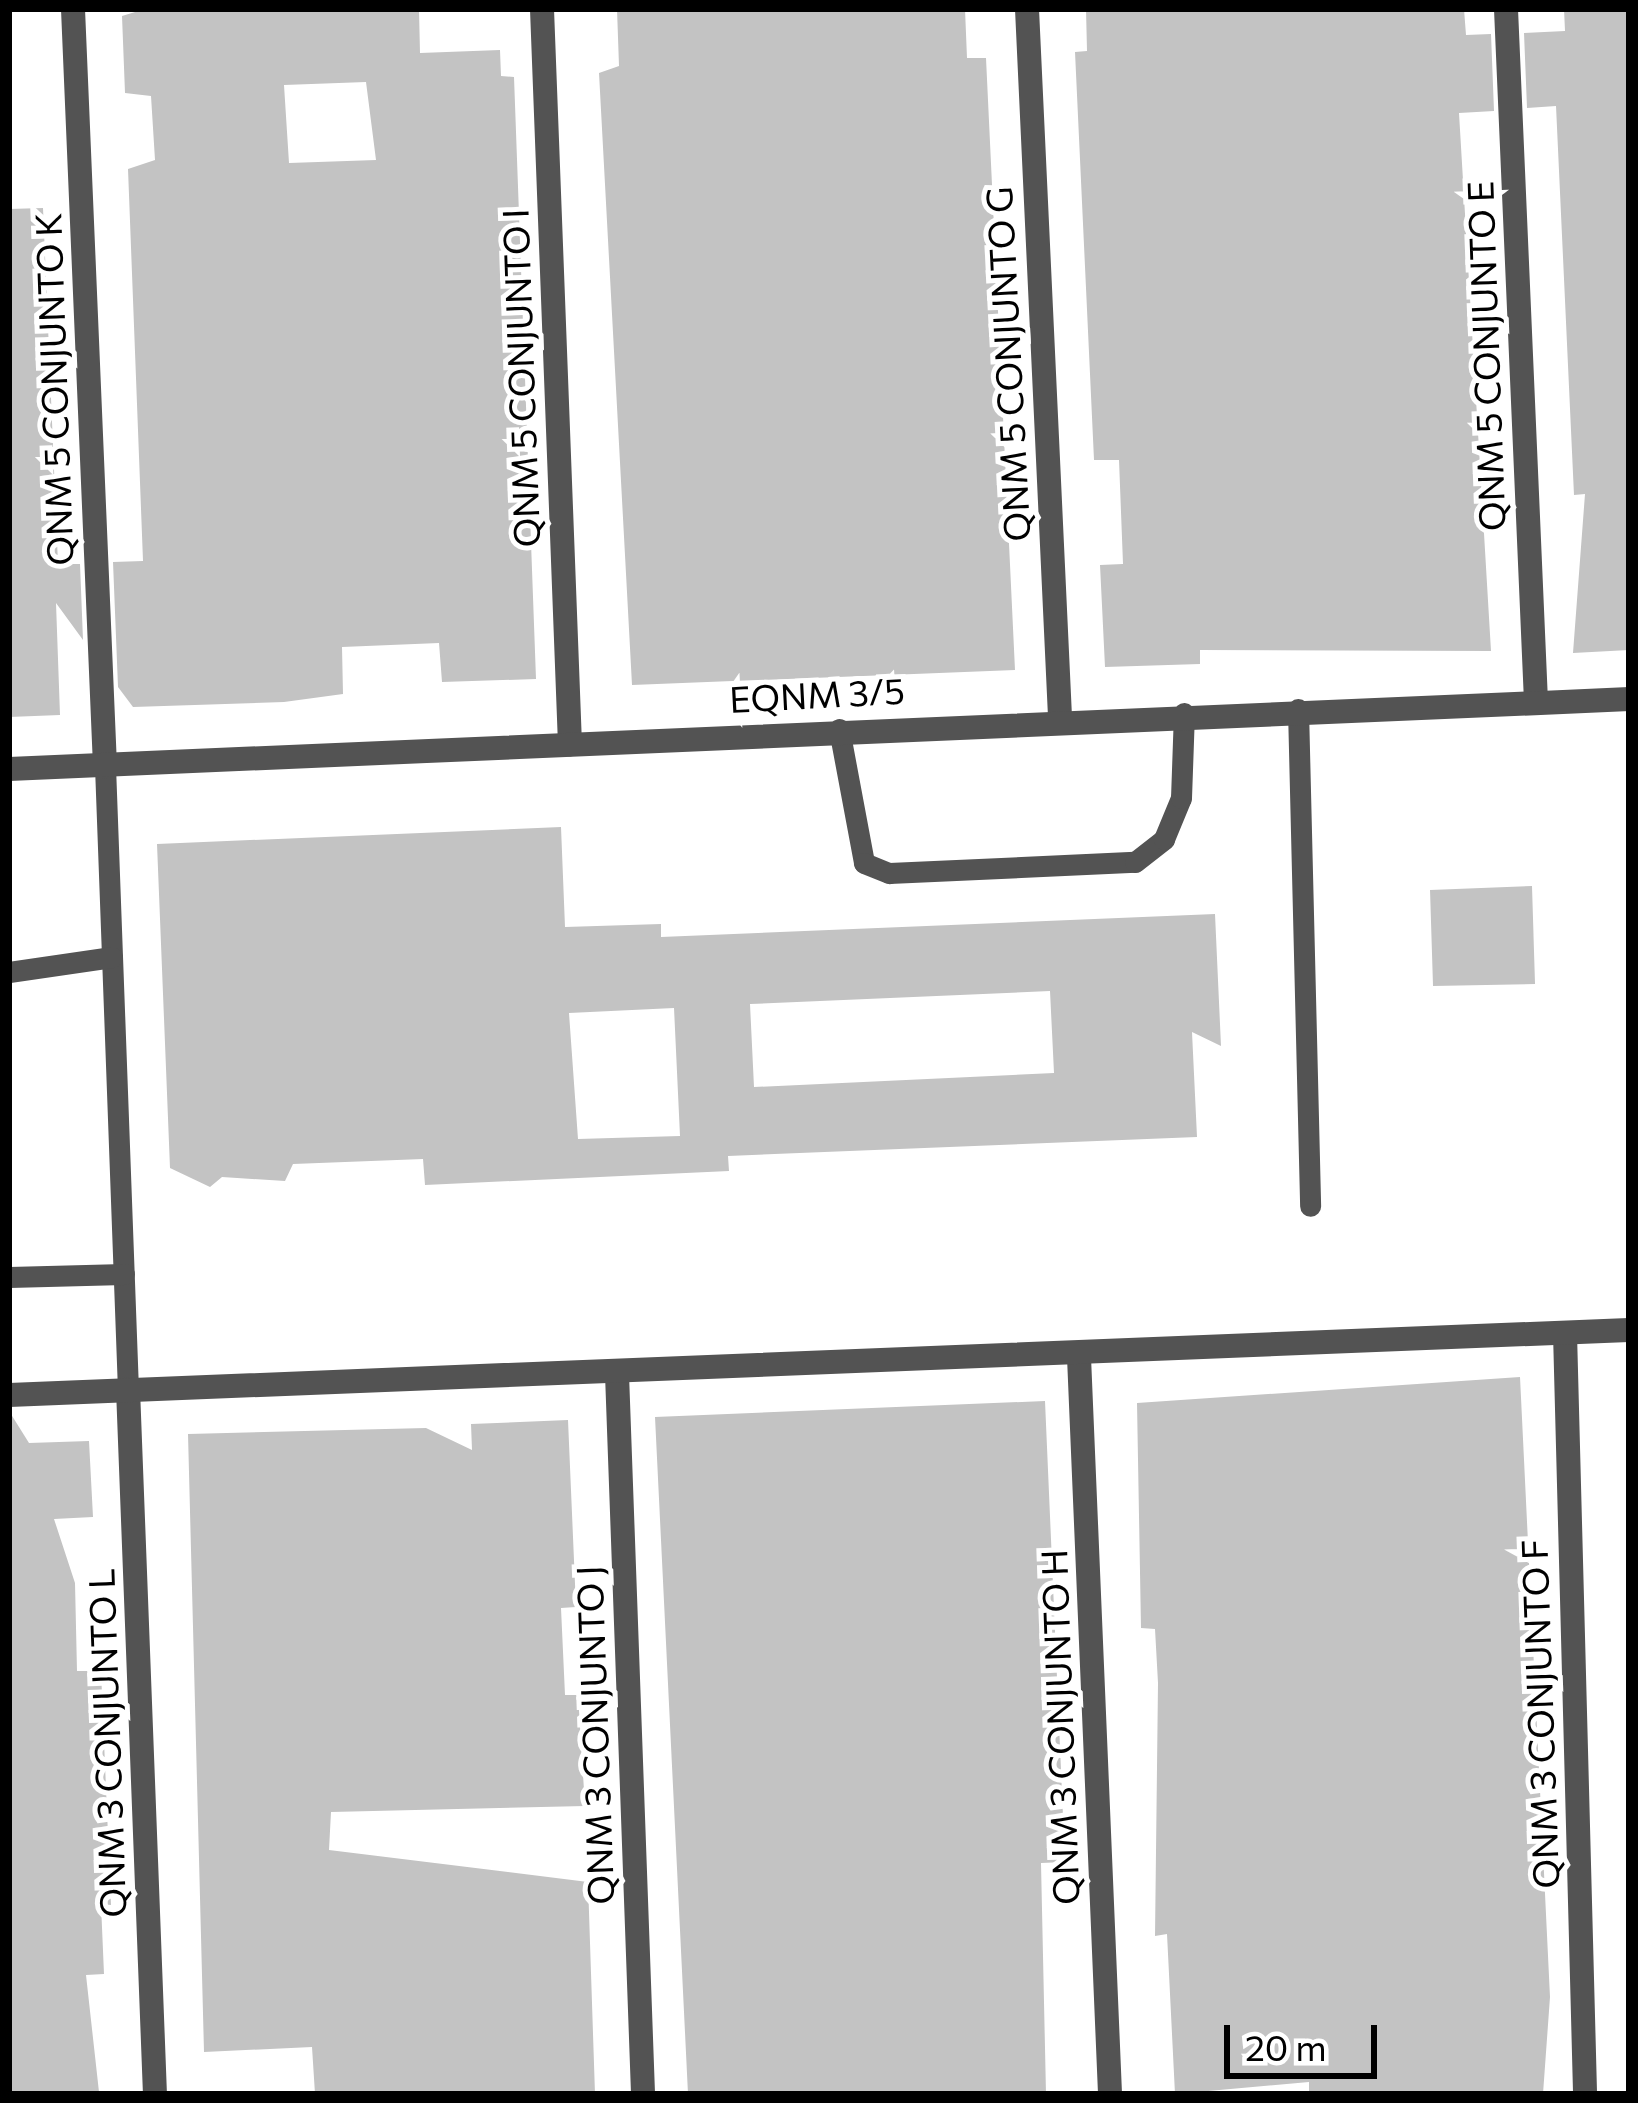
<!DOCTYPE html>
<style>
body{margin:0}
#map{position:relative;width:1638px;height:2103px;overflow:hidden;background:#fff;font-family:Commissioner,sans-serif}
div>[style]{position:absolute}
.building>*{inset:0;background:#c3c3c3}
.service>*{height:21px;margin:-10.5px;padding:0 10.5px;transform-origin:10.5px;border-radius:10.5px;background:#535353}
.minor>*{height:24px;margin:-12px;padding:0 12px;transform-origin:12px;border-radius:12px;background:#535353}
span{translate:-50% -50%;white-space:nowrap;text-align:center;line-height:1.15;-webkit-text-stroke:10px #fff;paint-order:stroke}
.street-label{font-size:36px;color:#000}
.frame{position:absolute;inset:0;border:12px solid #000;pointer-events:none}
.scale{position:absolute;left:1224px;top:2025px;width:153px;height:54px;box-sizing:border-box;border:6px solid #000;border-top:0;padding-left:15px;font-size:36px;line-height:42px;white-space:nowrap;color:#000;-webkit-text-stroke:9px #fff;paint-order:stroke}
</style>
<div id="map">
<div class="building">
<div style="clip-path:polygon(evenodd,145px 9px,419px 9px,420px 53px,500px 50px,501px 76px,514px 77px,536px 679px,442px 682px,439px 643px,342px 647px,343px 694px,284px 702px,133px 707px,118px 687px,113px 562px,143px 561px,128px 169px,155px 160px,151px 96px,125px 93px,122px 16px,145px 9px,366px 82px,376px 160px,289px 163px,284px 85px,366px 82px)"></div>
<div style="clip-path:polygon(617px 9px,965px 9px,967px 58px,986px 58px,1015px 670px,632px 685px,599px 73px,619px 66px)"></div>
<div style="clip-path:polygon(1086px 9px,1464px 9px,1466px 35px,1491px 34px,1494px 111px,1459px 113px,1491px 651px,1200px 650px,1200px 664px,1105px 667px,1100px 565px,1123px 564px,1119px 460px,1094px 460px,1075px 52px,1087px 51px)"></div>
<div style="clip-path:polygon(1564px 9px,1629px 9px,1629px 650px,1573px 653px,1585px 494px,1574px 495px,1556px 106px,1527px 108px,1524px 33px,1565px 31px)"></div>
<div style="clip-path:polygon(43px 208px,58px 564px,80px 564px,83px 640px,56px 603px,60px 715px,9px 717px,9px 209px)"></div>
<div style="clip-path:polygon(evenodd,561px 827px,565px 927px,661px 924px,661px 937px,1215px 914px,1221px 1046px,1192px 1032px,1197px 1137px,728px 1156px,729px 1171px,425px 1185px,423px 1159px,293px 1164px,285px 1181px,222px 1177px,210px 1187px,170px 1168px,157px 844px,561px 827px,1050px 991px,1054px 1073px,754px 1087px,750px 1004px,1050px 991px,561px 827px,674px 1008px,680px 1136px,578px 1139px,569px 1013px,674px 1008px)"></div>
<div style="clip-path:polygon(1532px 886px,1535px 984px,1433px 986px,1430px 890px)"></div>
<div style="clip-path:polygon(1520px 1377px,1550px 1997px,1543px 2094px,1309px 2094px,1309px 2082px,1175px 2094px,1167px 1934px,1155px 1936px,1158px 1683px,1155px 1629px,1141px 1628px,1137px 1403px)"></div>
<div style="clip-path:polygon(1045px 1401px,1065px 1862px,1041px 1863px,1046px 2094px,688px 2094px,655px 1417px)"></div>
<div style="clip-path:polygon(9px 1411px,29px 1443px,89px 1441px,93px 1517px,54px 1519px,75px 1583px,77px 1671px,101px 1671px,111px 1905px,101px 1904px,104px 1974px,86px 1975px,99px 2092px,9px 2091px)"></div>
<div style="clip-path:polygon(568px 1420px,576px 1607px,561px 1608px,565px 1695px,578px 1695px,585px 1806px,331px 1812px,329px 1850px,588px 1882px,595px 2094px,315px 2094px,312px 2047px,204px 2052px,188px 1434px,426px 1428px,472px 1450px,471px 1424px)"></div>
</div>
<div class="service">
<div style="left:1298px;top:709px;width:497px;rotate:88.6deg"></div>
<div style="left:839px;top:729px;width:136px;rotate:79.4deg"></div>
<div style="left:864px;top:863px;width:27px;rotate:22deg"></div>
<div style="left:889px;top:873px;width:246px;rotate:-2.6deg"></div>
<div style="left:1135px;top:862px;width:37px;rotate:-38deg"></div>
<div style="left:1164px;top:839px;width:44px;rotate:-67.5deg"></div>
<div style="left:1181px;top:798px;width:85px;rotate:-88deg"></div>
<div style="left:105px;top:766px;width:623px;rotate:87.89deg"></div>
<div style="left:9px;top:972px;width:104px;rotate:-8.3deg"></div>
<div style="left:9px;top:1277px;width:115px;rotate:-1.5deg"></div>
</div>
<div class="minor">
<div style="left:73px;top:9px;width:758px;rotate:87.58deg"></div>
<div style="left:542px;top:9px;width:736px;rotate:87.82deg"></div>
<div style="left:1027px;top:9px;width:709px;rotate:87.33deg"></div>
<div style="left:1506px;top:9px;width:693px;rotate:87.52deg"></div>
<div style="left:9px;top:769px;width:1622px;rotate:-2.47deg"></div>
<div style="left:1565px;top:1333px;width:761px;rotate:88.49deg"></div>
<div style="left:1079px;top:1357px;width:738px;rotate:87.59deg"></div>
<div style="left:617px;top:1374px;width:720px;rotate:87.93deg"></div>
<div style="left:128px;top:1389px;width:706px;rotate:87.81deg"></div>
<div style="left:9px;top:1395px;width:1621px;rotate:-2.3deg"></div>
</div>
<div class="street-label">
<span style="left:1485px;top:356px;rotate:-92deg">QNM 5 CONJUNTO E</span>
<span style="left:1007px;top:364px;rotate:-93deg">QNM 5 CONJUNTO G</span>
<span style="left:520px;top:378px;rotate:-92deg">QNM 5 CONJUNTO I</span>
<span style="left:53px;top:389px;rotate:-92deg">QNM 5 CONJUNTO K</span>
<span style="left:817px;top:694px;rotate:-3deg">EQNM 3/5</span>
<span style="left:1539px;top:1714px;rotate:-92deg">QNM 3 CONJUNTO F</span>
<span style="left:1059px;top:1727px;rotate:-92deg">QNM 3 CONJUNTO H</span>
<span style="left:594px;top:1735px;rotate:-92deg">QNM 3 CONJUNTO J</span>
<span style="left:106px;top:1743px;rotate:-92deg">QNM 3 CONJUNTO L</span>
</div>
<div class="frame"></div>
<div class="scale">20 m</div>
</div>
